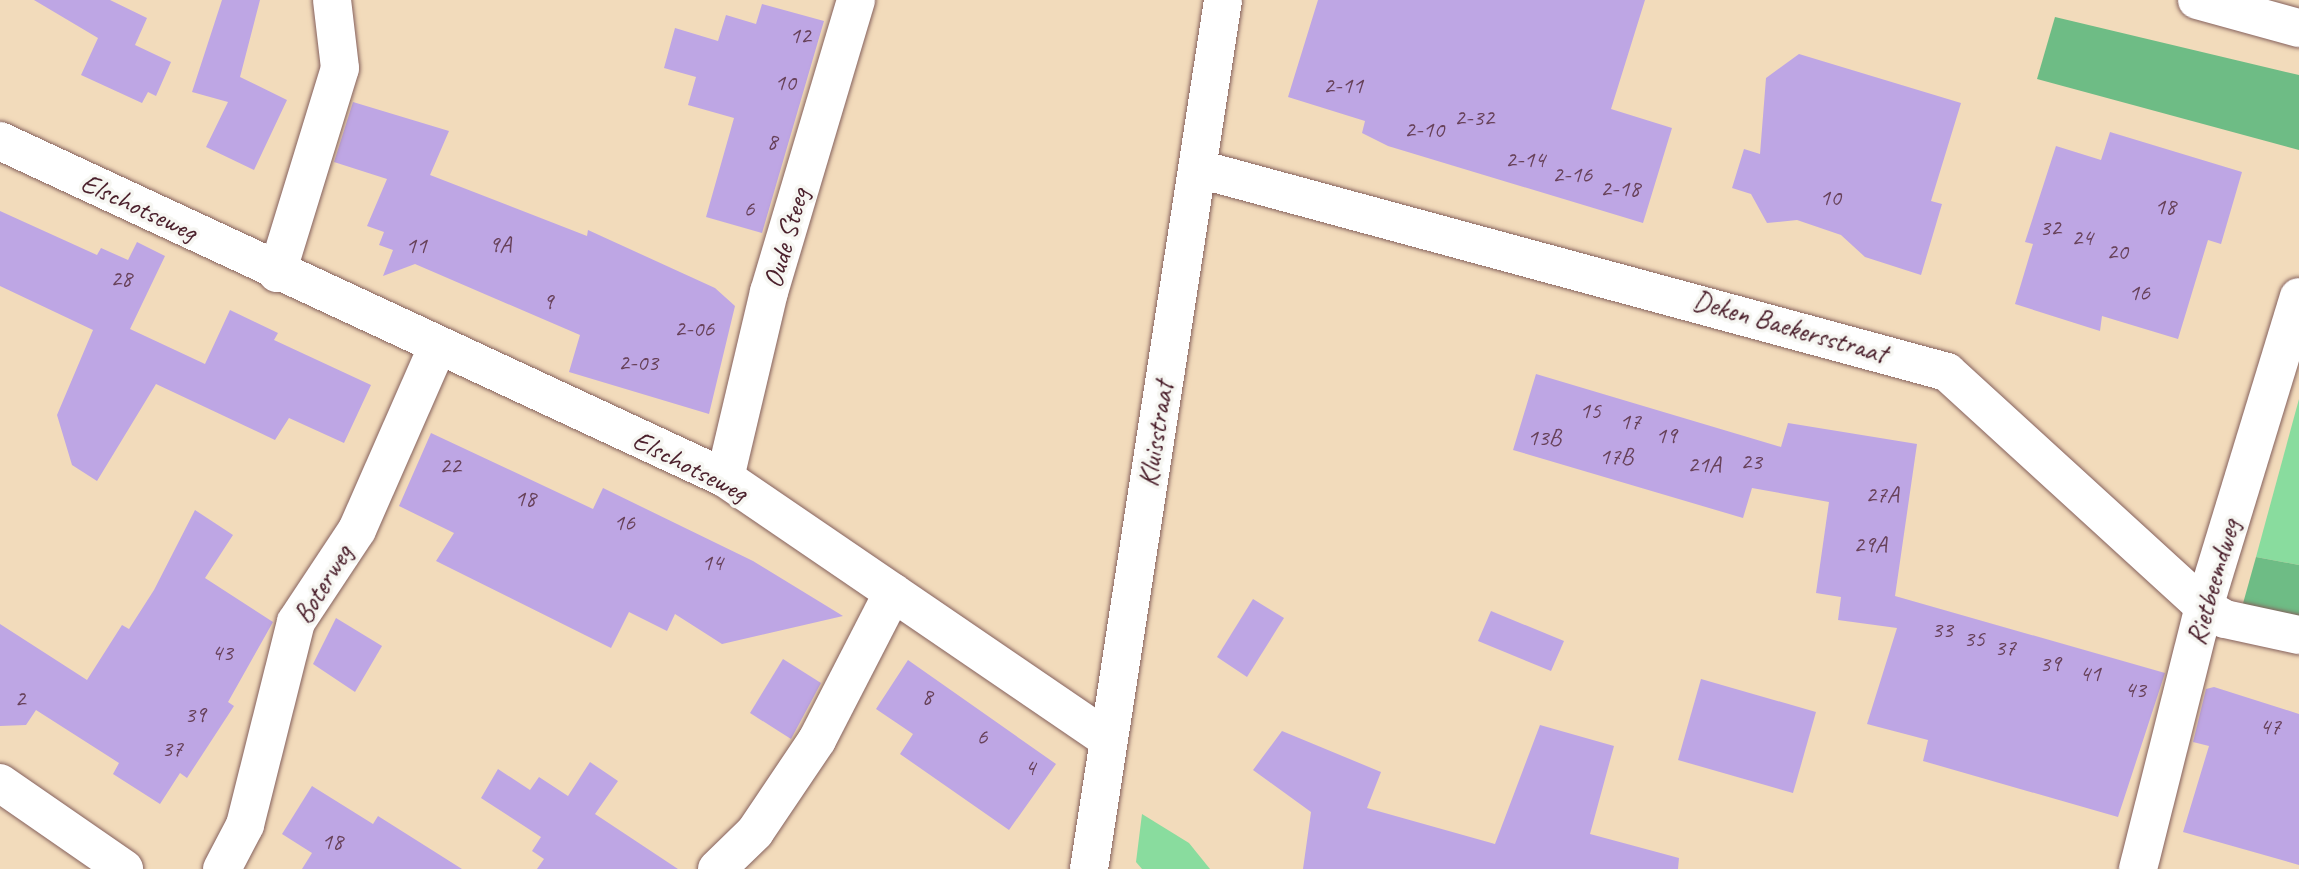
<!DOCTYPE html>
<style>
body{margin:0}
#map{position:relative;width:2299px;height:869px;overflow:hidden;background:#f2dbbb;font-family:Caveat,sans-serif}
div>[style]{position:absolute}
.green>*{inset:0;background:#89dc9e}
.forest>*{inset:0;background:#6ebc85}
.building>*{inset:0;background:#bea6e4}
.roads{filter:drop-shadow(0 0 2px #85615d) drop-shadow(0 0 2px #85615d)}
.minor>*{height:38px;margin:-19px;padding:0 19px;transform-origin:19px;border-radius:19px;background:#fff}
.tertiary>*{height:38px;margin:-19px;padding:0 19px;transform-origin:19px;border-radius:19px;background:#fff}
span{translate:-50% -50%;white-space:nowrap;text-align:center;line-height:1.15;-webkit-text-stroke:7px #f6f6f2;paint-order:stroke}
.number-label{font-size:24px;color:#674159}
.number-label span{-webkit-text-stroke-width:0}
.street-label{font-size:28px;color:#4a1f2b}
</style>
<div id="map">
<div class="green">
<div style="clip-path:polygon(2299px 399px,2299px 565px,2256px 557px)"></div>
<div style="clip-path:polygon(1142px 814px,1189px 843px,1210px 869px,1142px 869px,1136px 862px)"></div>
</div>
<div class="forest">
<div style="clip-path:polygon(2055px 17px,2299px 75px,2299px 150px,2037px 79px)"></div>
<div style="clip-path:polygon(2256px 557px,2299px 565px,2299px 618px,2242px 607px)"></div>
</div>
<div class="building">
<div style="clip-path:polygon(34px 0,110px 0,147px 18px,135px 45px,171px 62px,156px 96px,148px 92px,142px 103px,81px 75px,98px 38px)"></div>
<div style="clip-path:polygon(222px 0,260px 0,240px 77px,287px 100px,254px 170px,206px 147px,228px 102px,192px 92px)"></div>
<div style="clip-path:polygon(1318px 0,1645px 0,1611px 109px,1672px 128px,1643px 223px,1388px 146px,1362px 133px,1365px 121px,1288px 97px)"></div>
<div style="clip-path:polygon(762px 4px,824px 21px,762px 233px,706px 217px,734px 118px,688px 105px,696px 77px,664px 68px,675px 28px,718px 41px,726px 15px,756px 24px)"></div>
<div style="clip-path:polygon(1799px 54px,1961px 103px,1931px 201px,1942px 204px,1921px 275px,1865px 257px,1841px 235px,1797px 220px,1767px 223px,1751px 194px,1732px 188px,1744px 149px,1760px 154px,1766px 78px)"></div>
<div style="clip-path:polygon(353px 102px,449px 131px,430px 175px,587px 236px,588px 230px,715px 288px,735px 306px,709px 414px,569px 372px,580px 335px,415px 264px,383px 276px,393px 250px,379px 245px,384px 232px,367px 226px,387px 179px,334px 162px)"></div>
<div style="clip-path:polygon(2110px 132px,2242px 172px,2221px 244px,2208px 240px,2178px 339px,2102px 316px,2100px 331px,2015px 304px,2033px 244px,2025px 242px,2056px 146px,2101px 160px)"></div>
<div style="clip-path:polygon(0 211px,97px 255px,101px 248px,128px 260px,137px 242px,165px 256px,130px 329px,205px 364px,230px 310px,278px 333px,274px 340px,371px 385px,344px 443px,289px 418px,275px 440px,156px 384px,97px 481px,72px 465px,57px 415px,93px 330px,0 286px)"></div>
<div style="clip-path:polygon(1536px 374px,1781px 447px,1788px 423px,1917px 444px,1895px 596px,2165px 673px,2118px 817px,1923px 761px,1928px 740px,1867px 724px,1897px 628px,1838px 620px,1841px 597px,1816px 593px,1829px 502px,1752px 488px,1743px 518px,1513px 450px)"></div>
<div style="clip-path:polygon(431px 433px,593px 509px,603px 488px,753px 561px,843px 616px,722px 644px,675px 614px,667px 631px,629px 612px,611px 648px,436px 561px,454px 533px,399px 506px)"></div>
<div style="clip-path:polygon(195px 510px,233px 535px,205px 578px,273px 622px,228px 702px,234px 706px,187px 778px,180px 773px,160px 804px,113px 774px,119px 763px,36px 710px,26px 725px,0 726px,0 624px,87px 680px,122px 625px,129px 629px,154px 590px)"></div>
<div style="clip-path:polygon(1253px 599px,1284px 618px,1247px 677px,1217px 657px)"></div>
<div style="clip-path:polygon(1491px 611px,1564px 641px,1551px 671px,1478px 641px)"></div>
<div style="clip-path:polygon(336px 618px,382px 646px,355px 692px,313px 664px)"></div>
<div style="clip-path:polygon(783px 659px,821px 683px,791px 739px,750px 713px)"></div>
<div style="clip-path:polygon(908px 660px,1056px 764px,1009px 830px,900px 754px,913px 734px,876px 709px)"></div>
<div style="clip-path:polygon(1701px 679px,1816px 712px,1793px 793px,1678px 760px)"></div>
<div style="clip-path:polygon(2214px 687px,2299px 714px,2299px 865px,2183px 832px,2209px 746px,2193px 742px,2206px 689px)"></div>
<div style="clip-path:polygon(1540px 725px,1614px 746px,1590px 834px,1679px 858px,1678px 869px,1303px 869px,1311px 812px,1253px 770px,1282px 731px,1381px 772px,1367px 808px,1495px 844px)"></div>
<div style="clip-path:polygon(590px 762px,618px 781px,595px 814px,678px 869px,537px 869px,544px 859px,532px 851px,541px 837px,481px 798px,498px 769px,530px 790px,539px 777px,568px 796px)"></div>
<div style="clip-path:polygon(312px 786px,373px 824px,378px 816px,462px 869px,302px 869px,312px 853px,282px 834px)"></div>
</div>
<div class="roads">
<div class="minor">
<div style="left:2197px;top:0;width:106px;rotate:15.4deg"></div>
<div style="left:0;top:141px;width:799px;rotate:24.93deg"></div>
<div style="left:725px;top:478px;width:461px;rotate:34.3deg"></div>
<div style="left:1199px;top:169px;width:775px;rotate:15.18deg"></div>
<div style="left:1947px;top:372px;width:348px;rotate:42.4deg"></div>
<div style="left:2204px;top:607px;width:24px;rotate:30deg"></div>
<div style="left:2225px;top:619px;width:76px;rotate:12.2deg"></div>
<div style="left:277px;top:273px;width:214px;rotate:-72.9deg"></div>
<div style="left:340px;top:68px;width:68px;rotate:-96.7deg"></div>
<div style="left:725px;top:478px;width:191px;rotate:-76.7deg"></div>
<div style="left:769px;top:292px;width:305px;rotate:-73.4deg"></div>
<div style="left:0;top:783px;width:151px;rotate:34.7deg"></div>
<div style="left:222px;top:869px;width:50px;rotate:-62.4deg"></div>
<div style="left:245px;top:825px;width:209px;rotate:-75.9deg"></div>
<div style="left:296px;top:622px;width:110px;rotate:-56.5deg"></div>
<div style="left:357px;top:530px;width:199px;rotate:-66.3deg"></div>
<div style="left:717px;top:869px;width:53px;rotate:-44.2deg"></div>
<div style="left:755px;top:832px;width:111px;rotate:-56deg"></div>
<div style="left:817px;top:740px;width:166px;rotate:-62.8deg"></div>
<div style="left:2138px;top:869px;width:270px;rotate:-75.9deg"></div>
<div style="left:2204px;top:607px;width:324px;rotate:-73deg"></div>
</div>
<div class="tertiary">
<div style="left:1089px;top:869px;width:879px;rotate:-81.23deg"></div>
</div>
</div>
<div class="number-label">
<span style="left:800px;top:36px">12</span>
<span style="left:785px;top:83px">10</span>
<span style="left:1343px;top:86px">2-11</span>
<span style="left:1474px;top:118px">2-32</span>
<span style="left:1424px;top:130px">2-10</span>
<span style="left:772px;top:142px">8</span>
<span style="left:1525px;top:160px">2-14</span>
<span style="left:1572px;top:175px">2-16</span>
<span style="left:1620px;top:189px">2-18</span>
<span style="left:1830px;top:198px">10</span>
<span style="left:2165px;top:207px">18</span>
<span style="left:749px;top:209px">6</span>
<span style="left:2050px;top:228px">32</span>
<span style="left:2082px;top:238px">24</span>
<span style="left:500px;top:245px">9A</span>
<span style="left:416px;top:246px">11</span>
<span style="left:2117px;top:252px">20</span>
<span style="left:121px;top:279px">28</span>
<span style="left:2139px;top:293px">16</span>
<span style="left:548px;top:302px">9</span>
<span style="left:694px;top:329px">2-06</span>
<span style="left:638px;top:363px">2-03</span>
<span style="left:1590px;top:411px">15</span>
<span style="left:1630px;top:422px">17</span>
<span style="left:1666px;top:436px">19</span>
<span style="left:1544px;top:438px">13B</span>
<span style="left:1616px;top:457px">17B</span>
<span style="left:1751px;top:462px">23</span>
<span style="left:1704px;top:465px">21A</span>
<span style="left:450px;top:466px">22</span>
<span style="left:1882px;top:495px">27A</span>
<span style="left:525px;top:499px">18</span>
<span style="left:624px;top:523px">16</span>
<span style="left:1870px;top:545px">29A</span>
<span style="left:712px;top:563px">14</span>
<span style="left:1942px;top:630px">33</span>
<span style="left:1974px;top:639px">35</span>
<span style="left:2005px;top:648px">37</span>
<span style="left:222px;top:653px">43</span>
<span style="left:2050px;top:664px">39</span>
<span style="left:2090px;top:674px">41</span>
<span style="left:2135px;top:690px">43</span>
<span style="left:927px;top:697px">8</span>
<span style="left:20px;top:699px">2</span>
<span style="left:195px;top:715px">39</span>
<span style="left:2270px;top:727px">47</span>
<span style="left:982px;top:737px">6</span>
<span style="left:172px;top:749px">37</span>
<span style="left:1030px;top:768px">4</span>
<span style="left:332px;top:842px">18</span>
</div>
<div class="street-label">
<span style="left:139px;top:207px;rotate:25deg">Elschotseweg</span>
<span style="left:786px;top:238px;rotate:-74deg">Oude Steeg</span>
<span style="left:1790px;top:327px;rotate:16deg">Deken Baekersstraat</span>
<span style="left:1156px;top:434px;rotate:-81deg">Kluisstraat</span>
<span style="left:690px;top:466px;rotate:27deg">Elschotseweg</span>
<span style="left:2213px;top:582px;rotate:-74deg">Rietbeemdweg</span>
<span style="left:323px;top:584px;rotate:-58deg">Boterweg</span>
</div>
</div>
